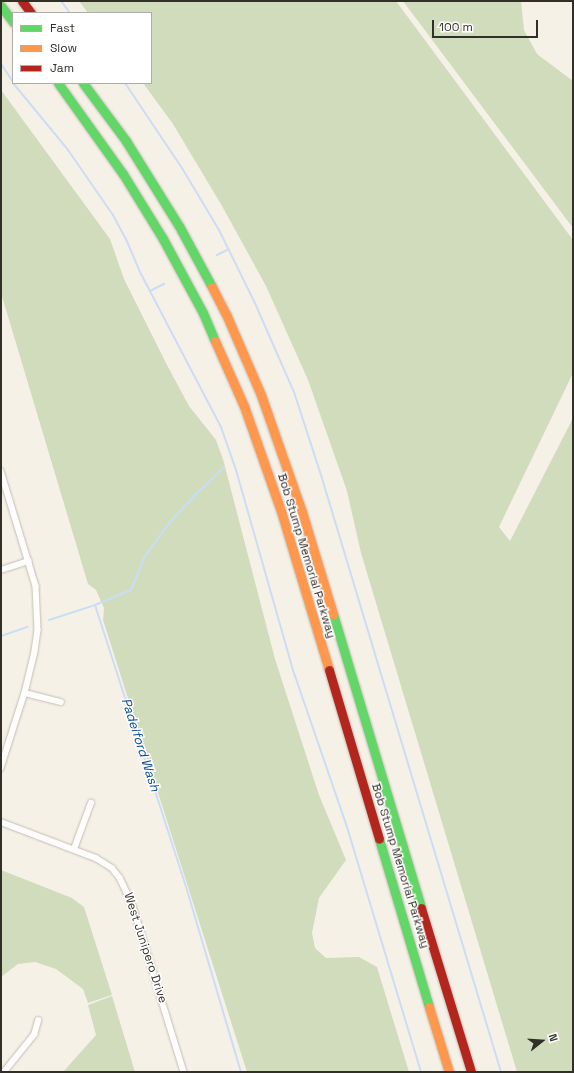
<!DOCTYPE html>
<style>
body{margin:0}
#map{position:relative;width:574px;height:1073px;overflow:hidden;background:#f6f1e7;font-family:"Space Grotesk",sans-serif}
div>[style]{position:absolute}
.green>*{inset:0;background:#d1dcbd}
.stream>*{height:2px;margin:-1px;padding:0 1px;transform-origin:1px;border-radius:1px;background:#cbddf6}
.roads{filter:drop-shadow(0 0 1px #c2beb6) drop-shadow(0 0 1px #c2beb6)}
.street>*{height:5.5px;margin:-2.75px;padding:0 2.75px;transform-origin:2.75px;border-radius:2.75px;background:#fefdfb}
.fast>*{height:9px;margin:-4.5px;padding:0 4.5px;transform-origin:4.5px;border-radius:4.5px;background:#63d668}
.slow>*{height:9px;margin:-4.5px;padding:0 4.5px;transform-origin:4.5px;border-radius:4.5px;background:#ff974d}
.jam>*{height:9px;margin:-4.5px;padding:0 4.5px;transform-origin:4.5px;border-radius:4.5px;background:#b3261e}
span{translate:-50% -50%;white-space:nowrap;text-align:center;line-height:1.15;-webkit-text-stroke:3px #fff;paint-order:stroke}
.street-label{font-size:12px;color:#322f28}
.water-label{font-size:13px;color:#094d96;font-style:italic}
.frame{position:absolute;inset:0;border:2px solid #322f28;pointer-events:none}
.legend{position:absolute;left:12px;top:12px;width:140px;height:72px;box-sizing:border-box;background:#fff;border:1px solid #adaca9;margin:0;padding:5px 7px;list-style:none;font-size:12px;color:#322f28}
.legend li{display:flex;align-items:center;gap:8px;height:20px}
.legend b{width:20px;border:1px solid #adaca9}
.north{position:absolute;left:522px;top:1021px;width:40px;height:40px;-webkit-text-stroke:3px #fff;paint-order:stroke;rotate:73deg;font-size:11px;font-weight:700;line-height:16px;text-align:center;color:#322f28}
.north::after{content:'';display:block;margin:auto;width:14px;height:18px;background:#322f28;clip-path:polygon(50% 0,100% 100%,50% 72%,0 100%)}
.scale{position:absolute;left:432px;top:20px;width:106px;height:18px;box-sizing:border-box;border:2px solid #322f28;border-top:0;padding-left:5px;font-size:12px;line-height:14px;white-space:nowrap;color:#322f28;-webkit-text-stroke:3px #fff;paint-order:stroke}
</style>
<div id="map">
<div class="green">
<div style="clip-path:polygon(79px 1px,396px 1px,573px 240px,573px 373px,499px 527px,510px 541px,573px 418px,573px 1072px,517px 1072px,361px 553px,347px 491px,308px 380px,266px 286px,222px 206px,173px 124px,143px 83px,151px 83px,151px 13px,88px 13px)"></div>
<div style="clip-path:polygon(403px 1px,521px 1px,524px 30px,537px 54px,573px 81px,573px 228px)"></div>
<div style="clip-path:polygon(1px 90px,110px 239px,124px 279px,167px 365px,189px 406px,216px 440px,223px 459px,275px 659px,319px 795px,346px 860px,319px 898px,312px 933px,315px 948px,326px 958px,359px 957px,377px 967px,409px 1072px,247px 1072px,103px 620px,104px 608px,96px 590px,88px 584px,1px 293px)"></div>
<div style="clip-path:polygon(1px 870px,72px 898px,84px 907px,112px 995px,88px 1003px,83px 989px,56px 969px,35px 962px,18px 964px,1px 977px)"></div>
<div style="clip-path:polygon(112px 996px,135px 1072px,63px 1072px,96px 1035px,88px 1005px)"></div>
</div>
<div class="stream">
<div style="left:61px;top:1px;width:15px;rotate:53deg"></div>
<div style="left:1px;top:64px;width:22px;rotate:56deg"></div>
<div style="left:13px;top:83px;width:87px;rotate:50.6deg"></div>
<div style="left:68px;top:150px;width:79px;rotate:55.3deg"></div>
<div style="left:113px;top:215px;width:27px;rotate:62deg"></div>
<div style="left:126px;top:239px;width:38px;rotate:67deg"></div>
<div style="left:141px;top:274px;width:173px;rotate:62.4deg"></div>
<div style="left:221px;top:427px;width:46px;rotate:70.8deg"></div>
<div style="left:236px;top:470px;width:211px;rotate:74.1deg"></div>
<div style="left:294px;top:673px;width:163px;rotate:71deg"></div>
<div style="left:347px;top:827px;width:256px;rotate:73.2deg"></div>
<div style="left:125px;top:83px;width:102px;rotate:56.2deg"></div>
<div style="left:182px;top:168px;width:72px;rotate:59.2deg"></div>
<div style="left:219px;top:230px;width:79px;rotate:63.8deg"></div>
<div style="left:254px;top:301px;width:99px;rotate:66.3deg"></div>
<div style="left:294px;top:392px;width:87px;rotate:72deg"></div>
<div style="left:321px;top:475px;width:624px;rotate:73.22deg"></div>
<div style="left:217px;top:255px;width:13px;rotate:-27deg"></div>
<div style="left:150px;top:291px;width:16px;rotate:-27deg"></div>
<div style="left:95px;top:605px;width:299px;rotate:72.1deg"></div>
<div style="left:187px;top:890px;width:190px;rotate:73.5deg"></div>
<div style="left:49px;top:620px;width:48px;rotate:-18.1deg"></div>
<div style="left:95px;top:605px;width:39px;rotate:-23deg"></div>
<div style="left:131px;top:590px;width:35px;rotate:-68deg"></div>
<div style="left:144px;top:558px;width:43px;rotate:-54.5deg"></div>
<div style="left:169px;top:523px;width:33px;rotate:-47deg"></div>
<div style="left:191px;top:499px;width:46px;rotate:-44.1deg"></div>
<div style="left:1px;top:636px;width:28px;rotate:-19deg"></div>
</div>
<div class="roads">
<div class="street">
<div style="left:1px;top:471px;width:120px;rotate:73.1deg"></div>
<div style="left:36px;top:586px;width:44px;rotate:87.4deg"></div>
<div style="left:38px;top:630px;width:22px;rotate:98deg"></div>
<div style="left:35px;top:652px;width:42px;rotate:103.7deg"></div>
<div style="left:25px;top:693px;width:79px;rotate:107.7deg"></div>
<div style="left:1px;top:570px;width:29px;rotate:-18deg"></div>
<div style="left:25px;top:693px;width:37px;rotate:14deg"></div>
<div style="left:1px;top:822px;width:102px;rotate:20.8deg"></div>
<div style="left:96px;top:858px;width:19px;rotate:32deg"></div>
<div style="left:112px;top:868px;width:13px;rotate:51deg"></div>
<div style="left:120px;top:878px;width:28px;rotate:64deg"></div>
<div style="left:132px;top:903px;width:177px;rotate:72.9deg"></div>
<div style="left:74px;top:849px;width:49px;rotate:-69.7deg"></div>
<div style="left:4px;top:1072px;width:48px;rotate:-51deg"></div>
<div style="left:34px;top:1035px;width:15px;rotate:-74deg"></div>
</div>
<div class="fast">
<div style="left:1px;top:6px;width:20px;rotate:53deg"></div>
<div style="left:58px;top:83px;width:112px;rotate:54.5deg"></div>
<div style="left:123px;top:174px;width:76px;rotate:58.4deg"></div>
<div style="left:163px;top:239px;width:84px;rotate:61.6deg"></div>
<div style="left:203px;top:313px;width:30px;rotate:67deg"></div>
<div style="left:83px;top:83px;width:72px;rotate:53.4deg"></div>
<div style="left:126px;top:141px;width:100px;rotate:58.1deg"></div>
<div style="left:179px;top:226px;width:69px;rotate:61.6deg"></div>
<div style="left:333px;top:614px;width:307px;rotate:73.3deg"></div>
<div style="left:379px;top:839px;width:175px;rotate:73.4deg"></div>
</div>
<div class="slow">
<div style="left:212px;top:287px;width:30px;rotate:63deg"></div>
<div style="left:226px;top:314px;width:88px;rotate:66.6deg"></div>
<div style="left:261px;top:395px;width:124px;rotate:70.7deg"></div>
<div style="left:302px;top:512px;width:107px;rotate:73.1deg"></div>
<div style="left:215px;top:341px;width:71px;rotate:66deg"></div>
<div style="left:244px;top:406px;width:111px;rotate:70.6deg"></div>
<div style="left:281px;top:511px;width:166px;rotate:73.2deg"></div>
<div style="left:429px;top:1007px;width:68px;rotate:72.9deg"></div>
</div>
<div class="jam">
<div style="left:22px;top:1px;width:15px;rotate:53deg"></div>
<div style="left:329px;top:670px;width:176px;rotate:73.5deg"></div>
<div style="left:421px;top:908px;width:171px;rotate:73deg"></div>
</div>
</div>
<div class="street-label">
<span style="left:306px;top:556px;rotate:73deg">Bob Stump Memorial Parkway</span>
<span style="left:400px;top:866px;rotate:73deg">Bob Stump Memorial Parkway</span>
<span style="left:145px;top:948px;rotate:72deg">West Junipero Drive</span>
</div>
<div class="water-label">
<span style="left:140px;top:745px;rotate:72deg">Padelford Wash</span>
</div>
<div class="frame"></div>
<ul class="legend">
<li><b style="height:5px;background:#63d668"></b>Fast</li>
<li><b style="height:5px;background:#ff974d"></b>Slow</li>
<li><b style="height:5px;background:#b3261e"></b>Jam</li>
</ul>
<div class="north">N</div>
<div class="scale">100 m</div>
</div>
